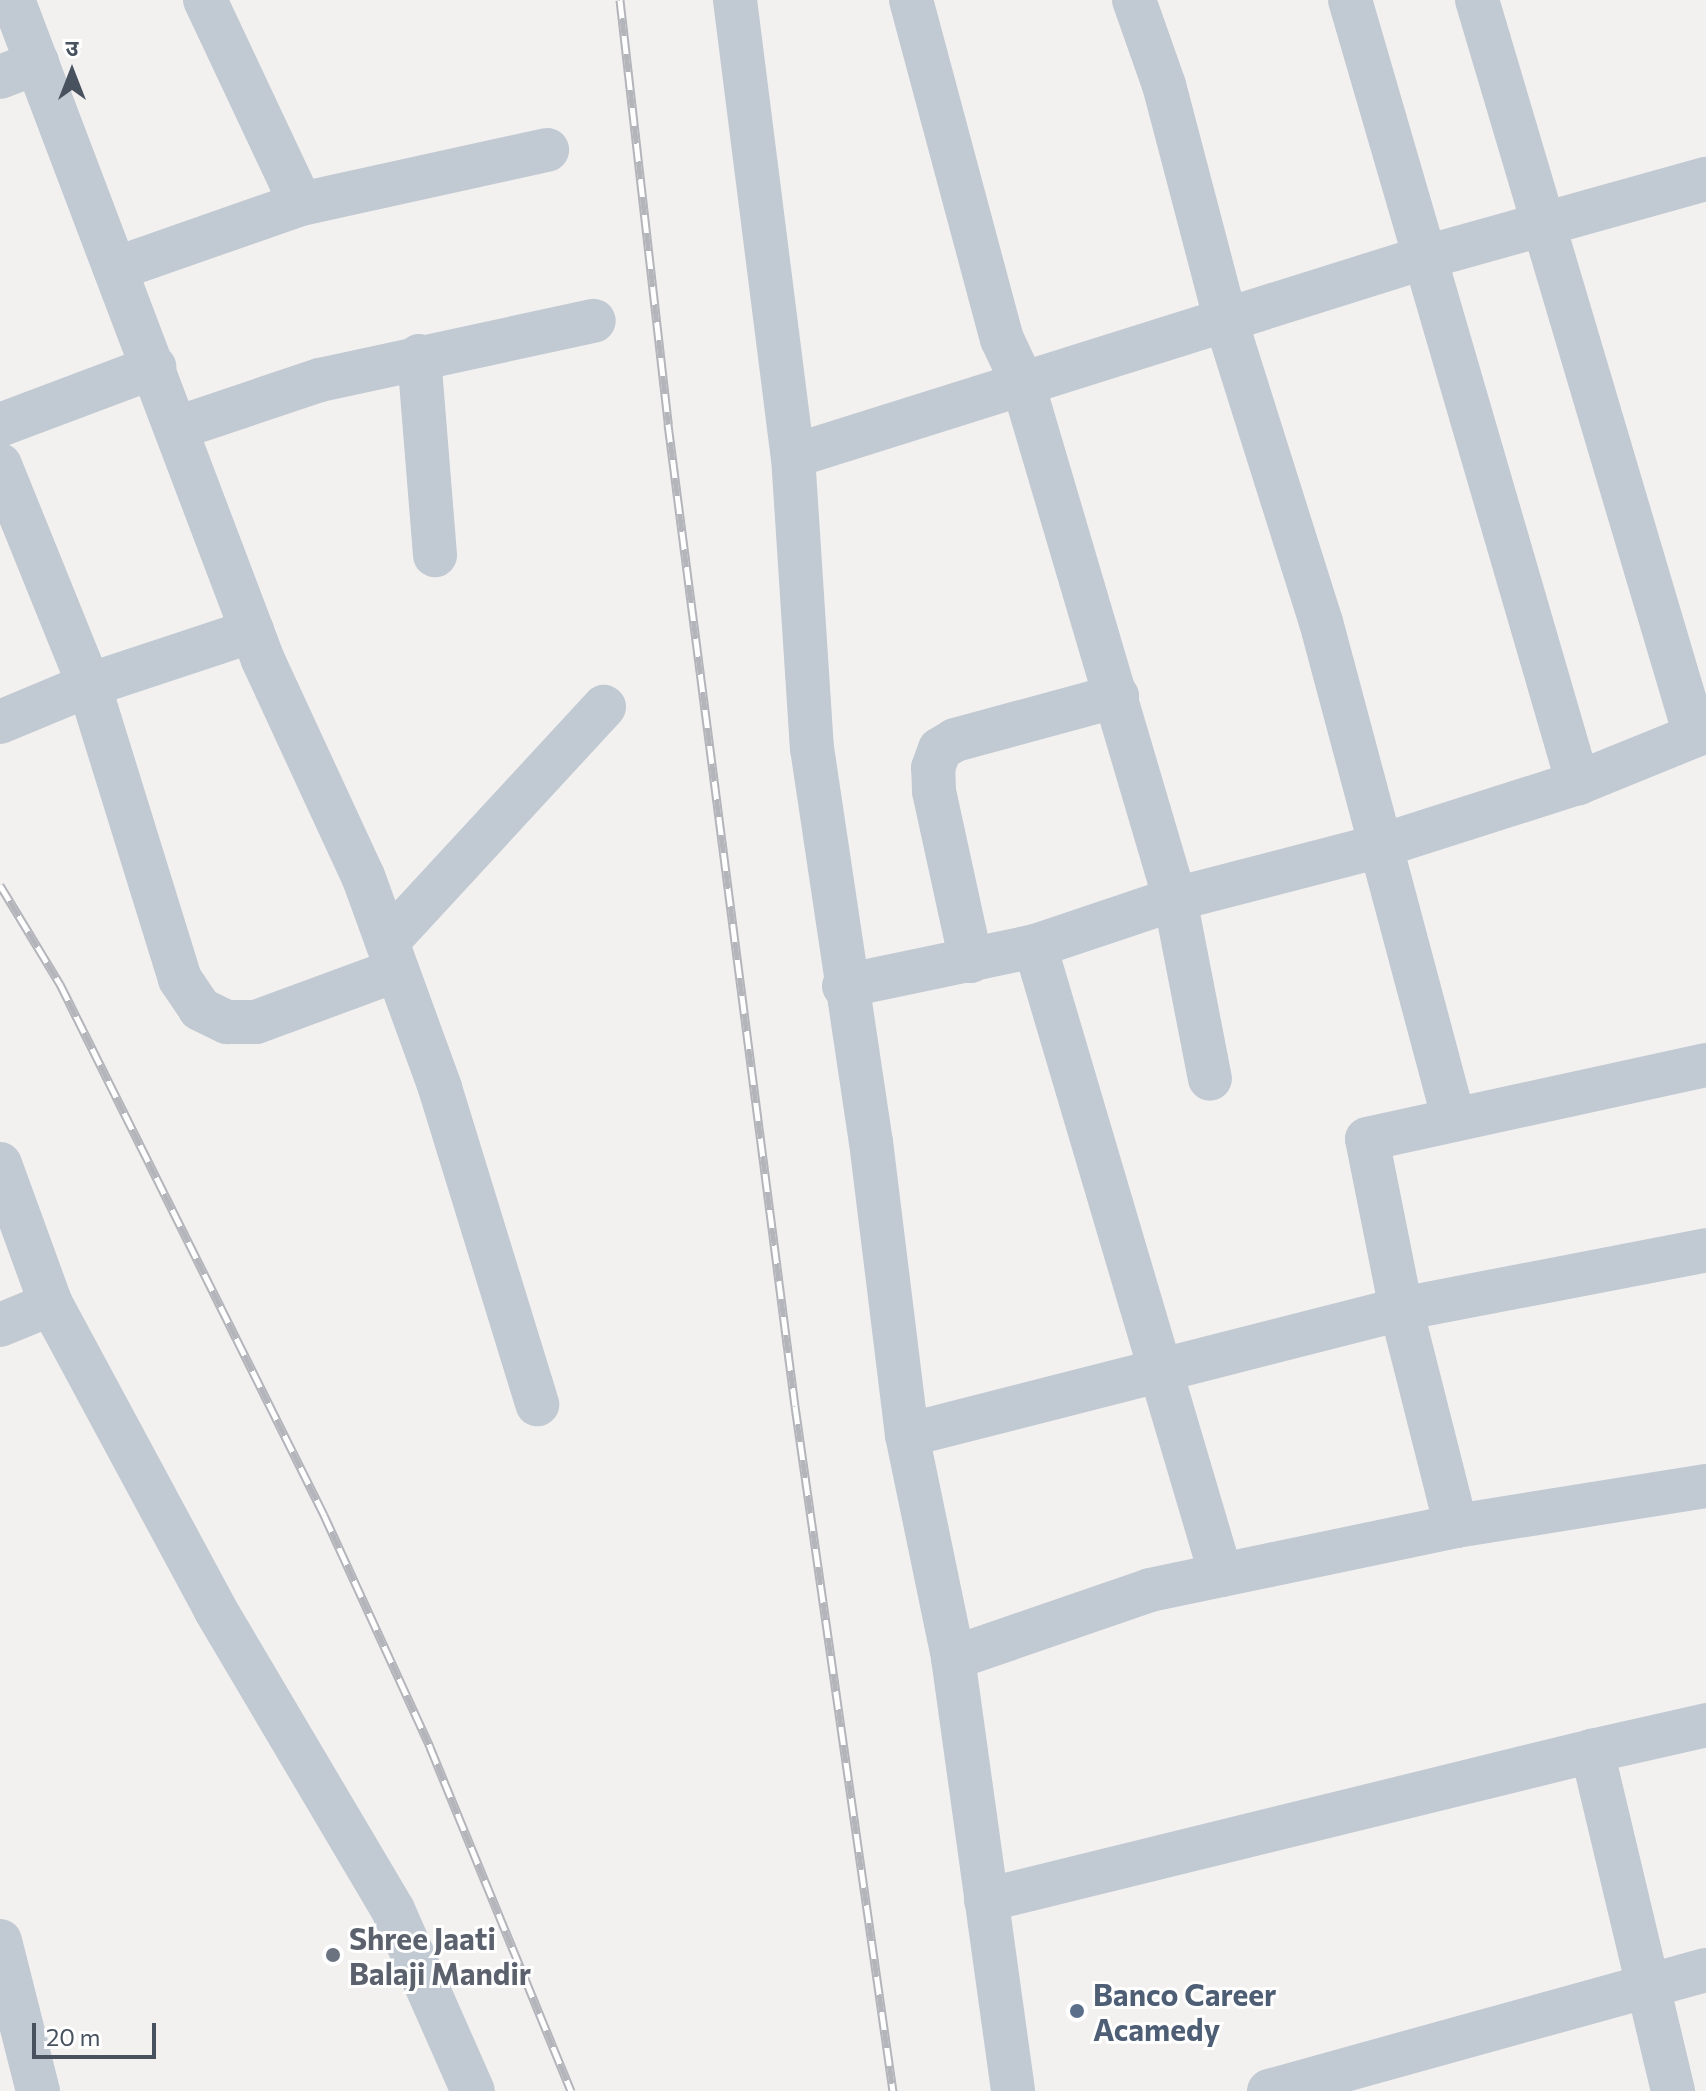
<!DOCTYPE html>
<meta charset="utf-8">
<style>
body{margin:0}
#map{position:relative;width:1706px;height:2091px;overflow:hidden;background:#f3f1f0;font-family:Commissioner,"Noto Sans Devanagari",sans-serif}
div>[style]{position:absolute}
.minor>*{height:44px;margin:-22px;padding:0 22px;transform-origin:22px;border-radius:22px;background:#c1c9d2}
.rail>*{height:9px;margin-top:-4.5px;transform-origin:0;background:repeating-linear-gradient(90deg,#fff 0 18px,#b3b5bb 0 36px);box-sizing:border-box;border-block:2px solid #b3b5bb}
.dots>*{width:22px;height:22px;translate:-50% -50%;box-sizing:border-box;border:4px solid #fff;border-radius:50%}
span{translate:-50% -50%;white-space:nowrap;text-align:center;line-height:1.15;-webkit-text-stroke:6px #fff;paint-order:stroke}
.worship-label{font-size:30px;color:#5b616d;font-weight:700}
.left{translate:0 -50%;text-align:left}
.service-label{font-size:30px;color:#4e5e75;font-weight:700}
.north{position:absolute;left:32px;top:32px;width:80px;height:80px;-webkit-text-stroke:6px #fff;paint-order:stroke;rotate:0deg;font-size:22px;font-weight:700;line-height:32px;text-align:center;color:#48525f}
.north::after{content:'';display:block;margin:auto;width:28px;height:36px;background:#48525f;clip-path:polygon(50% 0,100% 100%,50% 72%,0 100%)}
.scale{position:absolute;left:32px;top:2023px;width:124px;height:36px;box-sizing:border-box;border:4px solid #48525f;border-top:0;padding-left:10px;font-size:24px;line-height:28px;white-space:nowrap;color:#48525f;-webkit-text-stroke:6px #fff;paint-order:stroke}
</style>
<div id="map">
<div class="minor">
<div style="left:13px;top:0;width:706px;rotate:69.25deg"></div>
<div style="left:263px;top:660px;width:238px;rotate:65.2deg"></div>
<div style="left:363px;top:876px;width:226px;rotate:70deg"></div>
<div style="left:440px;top:1088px;width:331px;rotate:72.9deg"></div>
<div style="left:205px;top:0;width:225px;rotate:64.8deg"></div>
<div style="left:735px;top:0;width:460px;rotate:82.8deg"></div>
<div style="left:793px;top:456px;width:293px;rotate:86.3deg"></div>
<div style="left:812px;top:748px;width:398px;rotate:81.5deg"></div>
<div style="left:871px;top:1142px;width:295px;rotate:83deg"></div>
<div style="left:907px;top:1435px;width:228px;rotate:78.3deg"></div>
<div style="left:953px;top:1658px;width:437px;rotate:82.1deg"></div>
<div style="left:911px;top:0;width:351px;rotate:75deg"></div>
<div style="left:1002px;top:339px;width:50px;rotate:65deg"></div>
<div style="left:1023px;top:384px;width:537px;rotate:73.56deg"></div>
<div style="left:1175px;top:899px;width:183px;rotate:79deg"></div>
<div style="left:1134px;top:0;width:90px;rotate:70.6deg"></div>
<div style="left:1164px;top:85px;width:244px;rotate:75.3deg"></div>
<div style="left:1226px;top:321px;width:316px;rotate:72.5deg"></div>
<div style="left:1321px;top:622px;width:515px;rotate:75.05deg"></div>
<div style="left:1350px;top:0;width:816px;rotate:73.77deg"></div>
<div style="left:1477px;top:0;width:767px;rotate:73.48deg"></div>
<div style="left:0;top:77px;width:40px;rotate:-21deg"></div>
<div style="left:115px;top:269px;width:197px;rotate:-19.3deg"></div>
<div style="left:301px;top:204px;width:252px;rotate:-12.4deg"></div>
<div style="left:419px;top:356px;width:200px;rotate:85.4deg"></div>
<div style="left:0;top:425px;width:165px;rotate:-20.6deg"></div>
<div style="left:177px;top:428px;width:151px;rotate:-18.6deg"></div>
<div style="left:320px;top:380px;width:280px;rotate:-12.2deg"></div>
<div style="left:793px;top:456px;width:664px;rotate:-17.45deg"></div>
<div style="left:1426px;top:257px;width:291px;rotate:-15.6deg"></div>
<div style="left:0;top:465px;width:237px;rotate:68deg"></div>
<div style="left:89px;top:685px;width:308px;rotate:72.8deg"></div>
<div style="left:180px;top:979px;width:36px;rotate:56deg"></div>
<div style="left:200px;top:1009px;width:30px;rotate:26deg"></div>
<div style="left:227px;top:1022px;width:29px"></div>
<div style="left:256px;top:1022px;width:150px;rotate:-20.2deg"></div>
<div style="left:0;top:722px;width:96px;rotate:-22.6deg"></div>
<div style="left:89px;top:685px;width:172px;rotate:-18.3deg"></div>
<div style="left:387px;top:942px;width:320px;rotate:-47.3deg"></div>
<div style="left:1035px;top:946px;width:656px;rotate:73.53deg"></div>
<div style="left:971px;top:961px;width:174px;rotate:-102.3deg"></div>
<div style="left:934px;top:791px;width:23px;rotate:-92deg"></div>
<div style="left:933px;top:768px;width:20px;rotate:-70deg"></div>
<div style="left:940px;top:749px;width:17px;rotate:-31deg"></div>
<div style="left:955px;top:740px;width:168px;rotate:-15.2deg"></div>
<div style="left:844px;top:986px;width:195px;rotate:-11.8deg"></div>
<div style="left:1035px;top:946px;width:148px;rotate:-18.6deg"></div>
<div style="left:1175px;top:899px;width:212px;rotate:-14.5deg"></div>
<div style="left:1380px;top:846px;width:208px;rotate:-17.7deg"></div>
<div style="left:1578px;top:783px;width:138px;rotate:-22.1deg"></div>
<div style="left:0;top:1164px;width:149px;rotate:70deg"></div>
<div style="left:51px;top:1304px;width:346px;rotate:61.7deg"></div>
<div style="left:215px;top:1609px;width:350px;rotate:59.4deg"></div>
<div style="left:393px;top:1910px;width:198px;rotate:66.2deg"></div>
<div style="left:0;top:1325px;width:55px;rotate:-22.4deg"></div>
<div style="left:907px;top:1435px;width:510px;rotate:-14.31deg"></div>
<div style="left:1401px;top:1309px;width:311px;rotate:-10.9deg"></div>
<div style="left:1456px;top:1526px;width:224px;rotate:-104.2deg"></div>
<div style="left:1401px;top:1309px;width:173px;rotate:-101.3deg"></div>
<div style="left:1367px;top:1139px;width:347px;rotate:-12.3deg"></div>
<div style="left:953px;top:1658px;width:208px;rotate:-19deg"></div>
<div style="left:1150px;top:1590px;width:313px;rotate:-11.8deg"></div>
<div style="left:1456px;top:1526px;width:253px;rotate:-9.1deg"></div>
<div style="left:986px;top:1900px;width:624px;rotate:-13.81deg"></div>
<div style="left:0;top:1941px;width:155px;rotate:75.8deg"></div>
<div style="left:1269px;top:2091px;width:453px;rotate:-15.5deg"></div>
<div style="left:1673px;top:2091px;width:350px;rotate:-103.4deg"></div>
<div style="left:1592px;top:1751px;width:117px;rotate:-12.8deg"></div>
</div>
<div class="rail">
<div style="left:620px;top:0;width:427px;rotate:83.5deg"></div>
<div style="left:668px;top:424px;width:990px;rotate:82.63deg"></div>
<div style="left:795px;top:1406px;width:692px;rotate:81.86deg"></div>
<div style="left:0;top:885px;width:116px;rotate:58.8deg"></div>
<div style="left:60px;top:984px;width:593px;rotate:63.56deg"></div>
<div style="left:324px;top:1515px;width:255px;rotate:65.4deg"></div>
<div style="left:430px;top:1747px;width:372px;rotate:67.7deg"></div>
</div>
<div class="dots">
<div style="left:333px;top:1955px;background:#6b7280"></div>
<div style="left:1077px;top:2011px;background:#5c6f8a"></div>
</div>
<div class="worship-label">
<span class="left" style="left:349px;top:1955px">Shree Jaati<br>Balaji Mandir</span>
</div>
<div class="service-label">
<span class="left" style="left:1093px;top:2011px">Banco Career<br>Acamedy</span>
</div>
<div class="north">उ</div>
<div class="scale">20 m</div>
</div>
